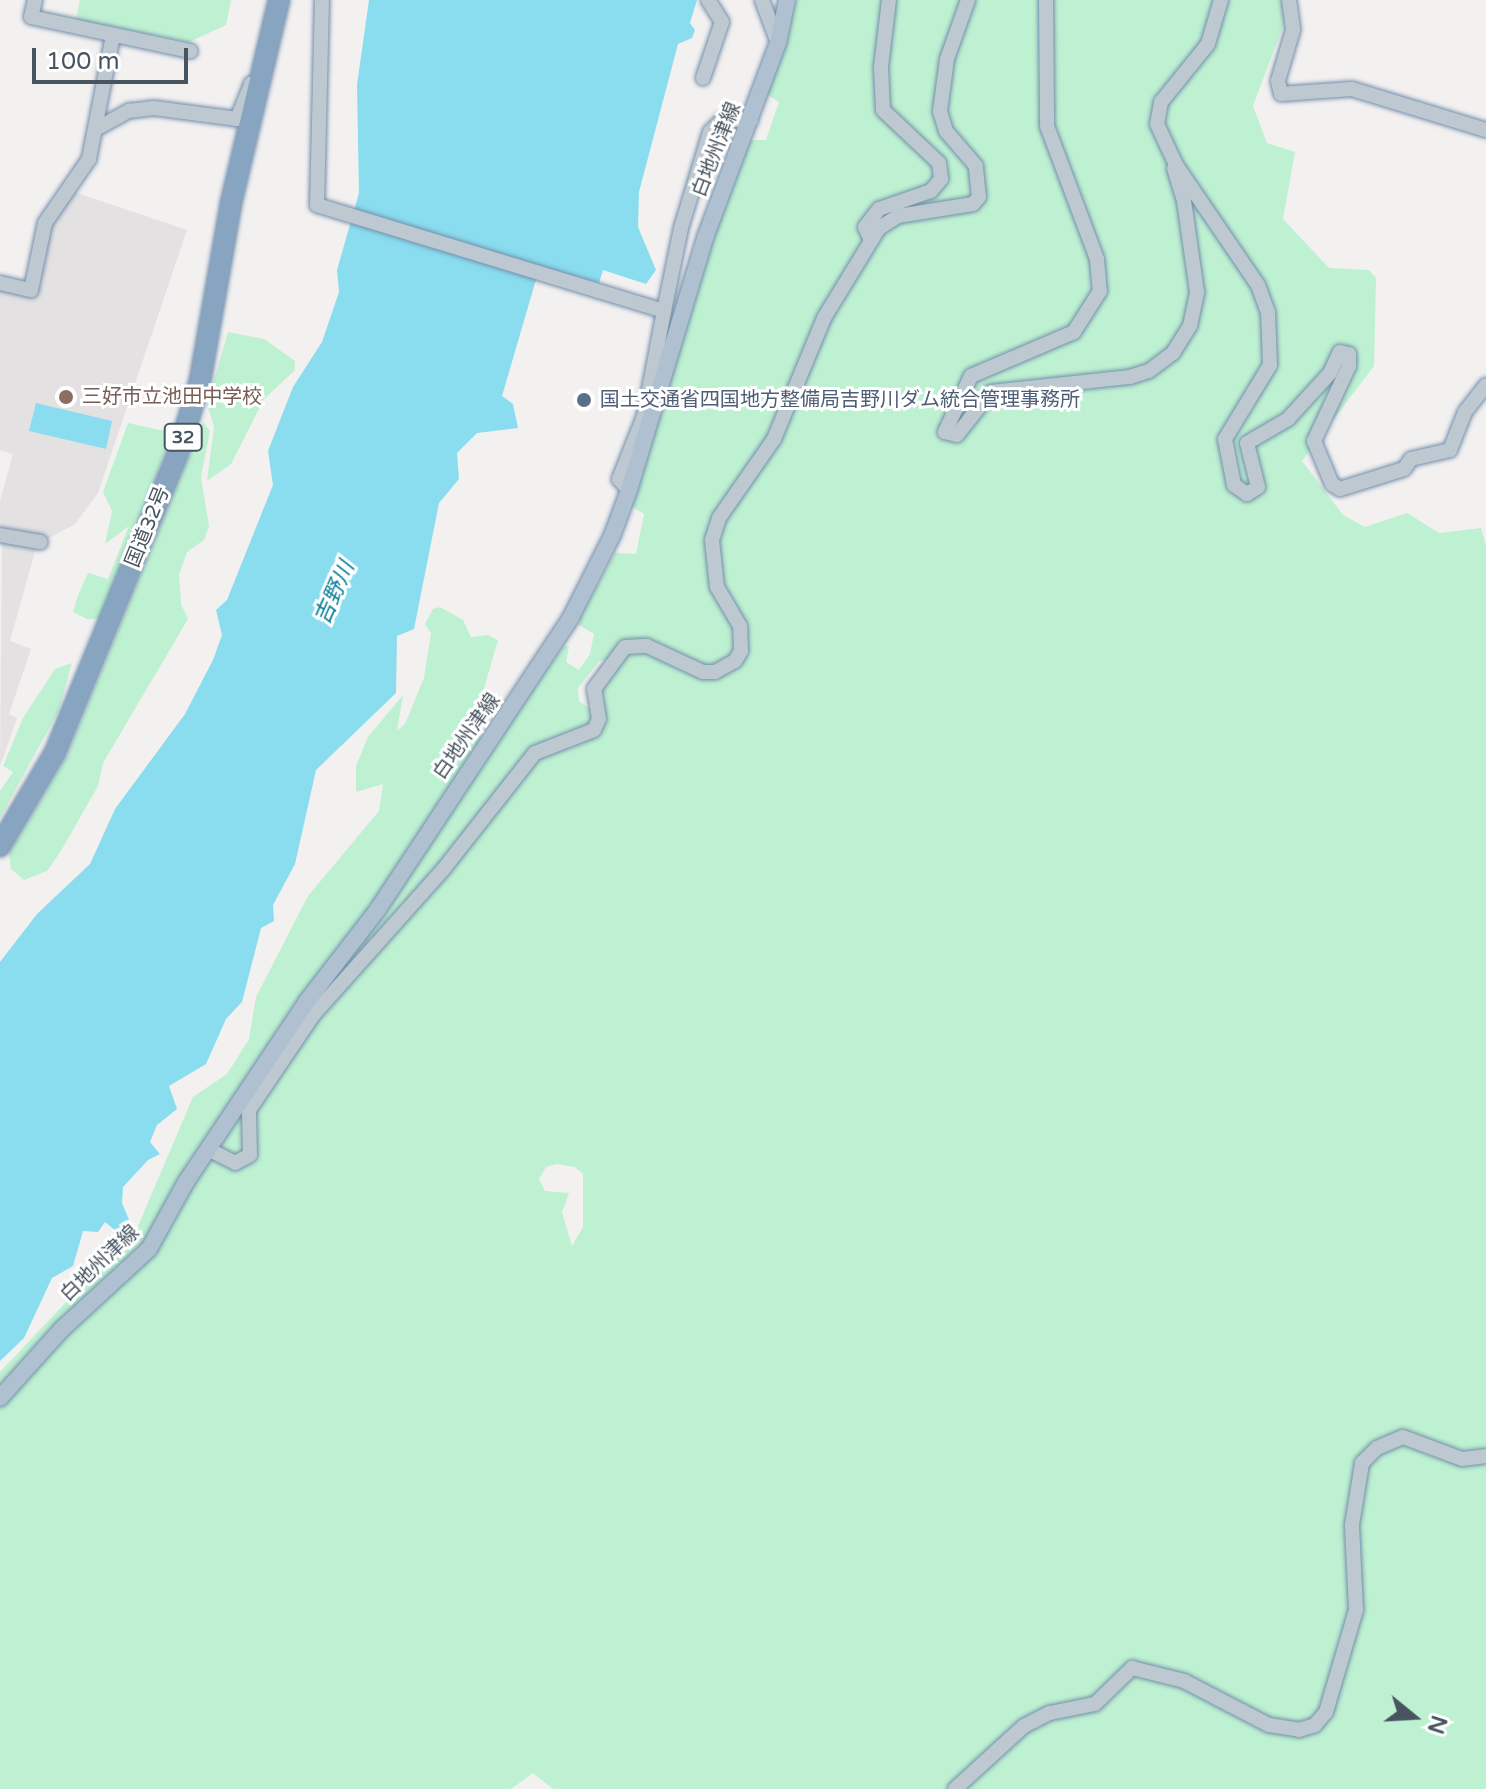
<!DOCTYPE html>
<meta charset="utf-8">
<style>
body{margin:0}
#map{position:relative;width:1486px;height:1789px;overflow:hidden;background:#f3f0f0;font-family:"Varela Round","Noto Sans JP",sans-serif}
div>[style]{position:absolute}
.education>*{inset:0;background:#e4e1e2}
.green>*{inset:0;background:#bef1d1}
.water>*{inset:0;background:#8adcef}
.roads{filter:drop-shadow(0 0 2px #728fac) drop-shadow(0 0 2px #728fac)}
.minor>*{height:14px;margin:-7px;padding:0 7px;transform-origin:7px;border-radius:7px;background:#bec8d0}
.major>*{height:16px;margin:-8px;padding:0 8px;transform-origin:8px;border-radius:8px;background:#afc0d0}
.highway>*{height:20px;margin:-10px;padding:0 10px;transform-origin:10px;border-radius:10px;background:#87a4c0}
.dots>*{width:22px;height:22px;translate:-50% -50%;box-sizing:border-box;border:4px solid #fff;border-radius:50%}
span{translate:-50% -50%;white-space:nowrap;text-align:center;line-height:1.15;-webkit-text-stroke:6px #fff;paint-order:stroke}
.shield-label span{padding:2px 6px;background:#fff;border:2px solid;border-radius:6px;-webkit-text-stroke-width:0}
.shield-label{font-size:18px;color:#48545f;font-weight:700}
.street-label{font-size:20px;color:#48545f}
.education-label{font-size:20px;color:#785e54}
.left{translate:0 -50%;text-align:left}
.service-label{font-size:20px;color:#4e5e75}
.water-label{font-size:22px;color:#087e9a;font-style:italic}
.north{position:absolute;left:1374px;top:1677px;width:80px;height:80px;-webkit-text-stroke:6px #fff;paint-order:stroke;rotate:108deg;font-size:22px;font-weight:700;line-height:32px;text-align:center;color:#48545f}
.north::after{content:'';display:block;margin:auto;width:28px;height:36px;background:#48545f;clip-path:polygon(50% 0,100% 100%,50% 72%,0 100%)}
.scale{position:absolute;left:32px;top:48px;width:156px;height:36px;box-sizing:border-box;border:4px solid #48545f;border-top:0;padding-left:10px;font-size:24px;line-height:28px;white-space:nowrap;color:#48545f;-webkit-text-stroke:6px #fff;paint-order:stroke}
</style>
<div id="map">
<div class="education">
<div style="clip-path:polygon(74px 192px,187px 230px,98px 493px,75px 524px,46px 540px,0 532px,0 501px,13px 454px,0 450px,0 286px,33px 294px,45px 233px)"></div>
<div style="clip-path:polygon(2px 537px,36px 548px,10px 641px,31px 649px,9px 714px,17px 718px,0 766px)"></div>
</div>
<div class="green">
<div style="clip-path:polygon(80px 0,231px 0,226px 25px,189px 42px,76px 20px)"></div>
<div style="clip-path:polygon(evenodd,796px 0,1293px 0,1253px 106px,1267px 143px,1295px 152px,1283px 219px,1329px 268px,1369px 270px,1376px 278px,1374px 366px,1302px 461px,1343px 515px,1365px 527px,1407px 513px,1439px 533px,1481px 528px,1486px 545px,1486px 1789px,553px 1789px,533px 1773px,511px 1789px,0 1789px,0 1372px,138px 1226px,193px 1097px,227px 1074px,249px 1039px,256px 997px,308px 896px,379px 811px,383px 784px,356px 792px,356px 766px,368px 737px,403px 695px,397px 731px,405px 724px,424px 678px,431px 633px,425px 624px,433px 609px,440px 607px,463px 620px,471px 637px,488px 635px,498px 640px,472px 730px,492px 745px,564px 646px,569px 646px,566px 662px,579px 670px,590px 654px,594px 634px,579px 625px,580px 618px,615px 553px,636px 554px,644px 514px,631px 506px,706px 258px,750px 140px,766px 140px,779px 102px,767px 94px,796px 0,627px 641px,649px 644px,649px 651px,627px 651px,619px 661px,598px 696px,604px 719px,601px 728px,591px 737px,581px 734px,590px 726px,593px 711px,579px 701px,578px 688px,599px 661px,609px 660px,627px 641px,796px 0,557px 1164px,575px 1167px,583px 1174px,583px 1227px,572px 1246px,562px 1212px,569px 1193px,545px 1191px,539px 1179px,546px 1167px,557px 1164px)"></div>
<div style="clip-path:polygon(228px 332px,264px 339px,295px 361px,295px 370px,264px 399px,231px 464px,207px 481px,214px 427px,207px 404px)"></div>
<div style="clip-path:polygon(203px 422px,210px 431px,201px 477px,209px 526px,204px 540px,187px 552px,179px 575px,181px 604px,188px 619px,103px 763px,98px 786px,61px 851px,47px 871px,24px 880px,11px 869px,9px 854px,67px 756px)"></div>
<div style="clip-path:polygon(128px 423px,164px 431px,170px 441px,99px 619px,87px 619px,73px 612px,78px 595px,88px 573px,108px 579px,129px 526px,105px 544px,112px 511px,103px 492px)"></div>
<div style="clip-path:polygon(72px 663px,59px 710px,0 818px,0 791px,13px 772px,3px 766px,23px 718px,55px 669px)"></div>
</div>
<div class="water">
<div style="clip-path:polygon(369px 0,697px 0,690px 23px,695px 30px,692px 38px,678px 44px,639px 192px,638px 227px,656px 270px,646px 284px,603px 270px,599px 283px,540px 266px,502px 396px,513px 404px,518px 428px,477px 433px,457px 453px,459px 479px,439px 503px,414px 629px,397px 636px,396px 693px,316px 770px,295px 864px,273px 905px,274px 921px,261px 928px,242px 1002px,226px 1019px,206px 1064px,169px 1086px,177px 1109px,157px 1125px,150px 1142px,160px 1154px,148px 1160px,123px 1187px,122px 1203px,130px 1222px,117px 1232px,105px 1222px,98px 1232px,83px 1231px,73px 1266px,52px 1278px,24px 1338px,0 1361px,0 962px,37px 914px,90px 864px,115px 809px,185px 714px,213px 660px,222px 635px,216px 610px,227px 600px,273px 485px,268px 451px,293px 387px,322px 342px,339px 292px,337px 270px,359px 193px,357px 85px)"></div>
<div style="clip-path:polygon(36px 403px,112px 421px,106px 449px,29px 431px)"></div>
</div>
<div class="roads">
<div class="minor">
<div style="left:35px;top:0;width:17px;rotate:103deg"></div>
<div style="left:31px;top:17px;width:163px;rotate:12.1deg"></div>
<div style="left:322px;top:0;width:205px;rotate:91.4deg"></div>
<div style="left:317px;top:205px;width:363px;rotate:17deg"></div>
<div style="left:664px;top:311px;width:107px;rotate:100.8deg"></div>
<div style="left:644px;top:416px;width:68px;rotate:111.6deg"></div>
<div style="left:619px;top:479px;width:15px;rotate:48deg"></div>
<div style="left:762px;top:0;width:46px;rotate:69.6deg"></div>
<div style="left:1046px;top:0;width:126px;rotate:89.5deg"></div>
<div style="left:1047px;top:126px;width:142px;rotate:69.4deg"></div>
<div style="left:1097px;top:259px;width:32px;rotate:85deg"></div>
<div style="left:1100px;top:291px;width:49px;rotate:122.4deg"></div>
<div style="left:1074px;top:332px;width:112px;rotate:156.9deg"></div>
<div style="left:971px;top:376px;width:62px;rotate:114.9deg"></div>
<div style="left:945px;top:432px;width:12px;rotate:14deg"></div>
<div style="left:957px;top:435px;width:55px;rotate:-51.7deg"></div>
<div style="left:991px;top:392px;width:140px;rotate:-6.2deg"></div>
<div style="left:1130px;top:377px;width:20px;rotate:-18deg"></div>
<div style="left:1149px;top:371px;width:30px;rotate:-37deg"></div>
<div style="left:1173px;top:353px;width:32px;rotate:-58deg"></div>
<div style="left:1190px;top:326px;width:35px;rotate:-78deg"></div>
<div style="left:1197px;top:292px;width:92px;rotate:-98.1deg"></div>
<div style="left:1184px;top:201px;width:34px;rotate:-107deg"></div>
<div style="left:1221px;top:0;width:46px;rotate:106.5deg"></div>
<div style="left:1208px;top:44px;width:75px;rotate:129deg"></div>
<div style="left:1161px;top:102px;width:22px;rotate:100deg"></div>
<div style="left:1157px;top:124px;width:45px;rotate:65.1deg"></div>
<div style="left:1176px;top:165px;width:145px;rotate:55.7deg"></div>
<div style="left:1258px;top:285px;width:29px;rotate:70deg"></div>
<div style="left:1268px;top:312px;width:53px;rotate:87.8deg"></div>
<div style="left:1270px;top:365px;width:87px;rotate:121.3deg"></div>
<div style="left:1225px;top:439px;width:47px;rotate:78.9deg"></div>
<div style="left:1234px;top:485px;width:16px;rotate:35deg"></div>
<div style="left:1247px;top:494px;width:13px;rotate:-32deg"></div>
<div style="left:1258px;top:487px;width:45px;rotate:-104deg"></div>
<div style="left:1247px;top:443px;width:48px;rotate:-30.3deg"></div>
<div style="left:1288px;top:419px;width:62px;rotate:-47.6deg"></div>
<div style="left:1330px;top:373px;width:23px;rotate:-65deg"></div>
<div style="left:1340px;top:352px;width:9px;rotate:13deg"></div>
<div style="left:1349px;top:354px;width:12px;rotate:90deg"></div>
<div style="left:1349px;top:366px;width:83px;rotate:115deg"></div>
<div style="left:1314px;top:441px;width:47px;rotate:67.3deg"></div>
<div style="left:1332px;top:484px;width:9px;rotate:32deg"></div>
<div style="left:1340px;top:489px;width:67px;rotate:-17.4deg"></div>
<div style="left:1404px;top:469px;width:12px;rotate:-55deg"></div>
<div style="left:1411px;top:459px;width:40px;rotate:-13deg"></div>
<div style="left:1450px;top:450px;width:41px;rotate:-68.5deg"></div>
<div style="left:1465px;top:412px;width:34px;rotate:-52deg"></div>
<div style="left:1289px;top:0;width:30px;rotate:82deg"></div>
<div style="left:1293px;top:30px;width:53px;rotate:106.4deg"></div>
<div style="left:1278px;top:81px;width:13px;rotate:77deg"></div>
<div style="left:1281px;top:94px;width:71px;rotate:-4deg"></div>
<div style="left:1352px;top:89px;width:140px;rotate:17deg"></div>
<div style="left:703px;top:78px;width:59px;rotate:-71.3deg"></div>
<div style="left:722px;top:22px;width:26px;rotate:-122deg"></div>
<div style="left:96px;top:129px;width:38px;rotate:-29deg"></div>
<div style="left:129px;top:111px;width:25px;rotate:-7deg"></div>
<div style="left:154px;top:108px;width:84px;rotate:7.5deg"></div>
<div style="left:237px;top:119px;width:38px;rotate:-68deg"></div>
<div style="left:251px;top:84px;width:9px;rotate:6deg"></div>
<div style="left:871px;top:240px;width:14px;rotate:-115deg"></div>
<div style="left:865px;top:227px;width:23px;rotate:-52deg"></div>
<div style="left:879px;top:209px;width:55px;rotate:-19.1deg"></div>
<div style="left:931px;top:191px;width:16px;rotate:-50deg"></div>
<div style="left:941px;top:179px;width:16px;rotate:-97deg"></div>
<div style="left:939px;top:163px;width:77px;rotate:-136.6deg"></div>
<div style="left:883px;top:110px;width:43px;rotate:-92.7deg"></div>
<div style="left:881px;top:67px;width:67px;rotate:-83.2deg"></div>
<div style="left:0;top:283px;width:32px;rotate:13deg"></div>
<div style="left:31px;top:290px;width:68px;rotate:-78.2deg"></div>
<div style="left:45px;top:223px;width:78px;rotate:-55.5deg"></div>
<div style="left:89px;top:159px;width:126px;rotate:-79deg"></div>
<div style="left:664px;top:311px;width:85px;rotate:-78.4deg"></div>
<div style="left:681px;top:228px;width:100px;rotate:-73.2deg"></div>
<div style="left:710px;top:132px;width:17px;rotate:-45deg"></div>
<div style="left:722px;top:120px;width:29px"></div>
<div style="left:0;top:535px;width:41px;rotate:9.9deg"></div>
<div style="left:208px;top:1149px;width:30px;rotate:27deg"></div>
<div style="left:235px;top:1163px;width:17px;rotate:-28deg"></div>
<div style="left:250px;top:1155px;width:45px;rotate:-91.3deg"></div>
<div style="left:249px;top:1110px;width:116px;rotate:-55.9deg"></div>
<div style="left:314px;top:1014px;width:192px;rotate:-48.2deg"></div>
<div style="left:442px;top:871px;width:150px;rotate:-51.8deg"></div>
<div style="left:535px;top:753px;width:63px;rotate:-21.3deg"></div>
<div style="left:594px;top:730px;width:12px;rotate:-66deg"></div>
<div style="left:599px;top:719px;width:30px;rotate:-99deg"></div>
<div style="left:594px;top:689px;width:52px;rotate:-53.6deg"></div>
<div style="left:625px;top:647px;width:22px;rotate:-3deg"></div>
<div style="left:647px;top:646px;width:62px;rotate:24.9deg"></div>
<div style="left:703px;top:672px;width:12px"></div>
<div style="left:715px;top:672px;width:23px;rotate:-29deg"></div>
<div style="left:735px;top:661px;width:12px;rotate:-59deg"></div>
<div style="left:741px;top:651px;width:25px;rotate:-92deg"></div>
<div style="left:740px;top:626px;width:45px;rotate:-120.5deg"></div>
<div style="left:717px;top:587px;width:47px;rotate:-96.1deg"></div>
<div style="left:712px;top:540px;width:23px;rotate:-72deg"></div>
<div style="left:719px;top:518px;width:96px;rotate:-55.2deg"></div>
<div style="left:774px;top:439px;width:131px;rotate:-67.5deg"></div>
<div style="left:824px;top:318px;width:105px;rotate:-58.6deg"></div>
<div style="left:879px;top:228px;width:22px;rotate:-32deg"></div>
<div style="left:898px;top:216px;width:76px;rotate:-9.1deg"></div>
<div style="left:973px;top:204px;width:9px;rotate:-49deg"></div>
<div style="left:979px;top:197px;width:31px;rotate:-96deg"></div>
<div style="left:976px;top:166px;width:46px;rotate:-130.6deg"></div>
<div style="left:946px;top:131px;width:21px;rotate:-107deg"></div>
<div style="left:940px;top:111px;width:52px;rotate:-82.3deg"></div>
<div style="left:947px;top:59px;width:63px;rotate:-70.4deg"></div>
<div style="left:955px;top:1789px;width:93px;rotate:-42.4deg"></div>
<div style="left:1024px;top:1726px;width:29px;rotate:-27deg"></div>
<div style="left:1050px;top:1713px;width:46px;rotate:-11.3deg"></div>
<div style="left:1095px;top:1704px;width:52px;rotate:-44.2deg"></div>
<div style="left:1132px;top:1668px;width:54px;rotate:14deg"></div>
<div style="left:1184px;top:1681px;width:96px;rotate:27.4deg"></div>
<div style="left:1269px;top:1725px;width:30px;rotate:9deg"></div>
<div style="left:1299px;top:1730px;width:17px;rotate:-17deg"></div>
<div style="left:1315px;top:1725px;width:17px;rotate:-50deg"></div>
<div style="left:1326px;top:1712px;width:106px;rotate:-73.6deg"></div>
<div style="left:1356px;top:1610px;width:85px;rotate:-92.7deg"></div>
<div style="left:1352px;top:1525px;width:63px;rotate:-80.8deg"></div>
<div style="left:1362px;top:1463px;width:21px;rotate:-45deg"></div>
<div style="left:1377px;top:1448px;width:28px;rotate:-23deg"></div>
<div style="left:1403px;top:1437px;width:63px;rotate:20.4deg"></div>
<div style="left:1462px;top:1459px;width:24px;rotate:-7deg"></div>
</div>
<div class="major">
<div style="left:0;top:1398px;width:93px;rotate:-48.1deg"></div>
<div style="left:62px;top:1329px;width:118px;rotate:-42.6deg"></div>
<div style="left:149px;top:1249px;width:77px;rotate:-61.1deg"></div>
<div style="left:186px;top:1182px;width:218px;rotate:-56.2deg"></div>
<div style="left:307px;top:1001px;width:116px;rotate:-52.3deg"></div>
<div style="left:378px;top:909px;width:350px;rotate:-56.5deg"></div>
<div style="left:571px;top:617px;width:91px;rotate:-63.2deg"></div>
<div style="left:612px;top:536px;width:49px;rotate:-69.7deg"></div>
<div style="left:629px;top:490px;width:263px;rotate:-73.2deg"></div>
<div style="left:705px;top:238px;width:208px;rotate:-69.5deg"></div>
<div style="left:778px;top:43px;width:44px;rotate:-78.2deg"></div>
</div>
<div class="highway">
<div style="left:0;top:846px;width:108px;rotate:-59.4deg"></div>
<div style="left:55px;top:753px;width:324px;rotate:-67.7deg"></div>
<div style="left:178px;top:453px;width:75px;rotate:-73deg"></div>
<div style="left:200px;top:381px;width:181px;rotate:-80.1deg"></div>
<div style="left:231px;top:203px;width:209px;rotate:-76.7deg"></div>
</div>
</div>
<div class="dots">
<div style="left:66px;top:397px;background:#8d6e63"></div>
<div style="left:584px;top:400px;background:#5c6f8a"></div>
</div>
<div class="shield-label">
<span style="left:183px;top:437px">32</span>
</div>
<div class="street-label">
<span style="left:717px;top:150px;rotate:-69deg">白地州津線</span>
<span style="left:148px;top:527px;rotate:-68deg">国道32号</span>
<span style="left:467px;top:737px;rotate:-55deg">白地州津線</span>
<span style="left:100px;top:1264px;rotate:-44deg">白地州津線</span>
</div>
<div class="education-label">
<span class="left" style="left:82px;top:397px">三好市立池田中学校</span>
</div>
<div class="service-label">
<span class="left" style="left:600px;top:400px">国土交通省四国地方整備局吉野川ダム統合管理事務所</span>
</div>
<div class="water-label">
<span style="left:335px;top:593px;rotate:-66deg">吉野川</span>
</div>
<div class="north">N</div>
<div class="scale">100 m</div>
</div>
